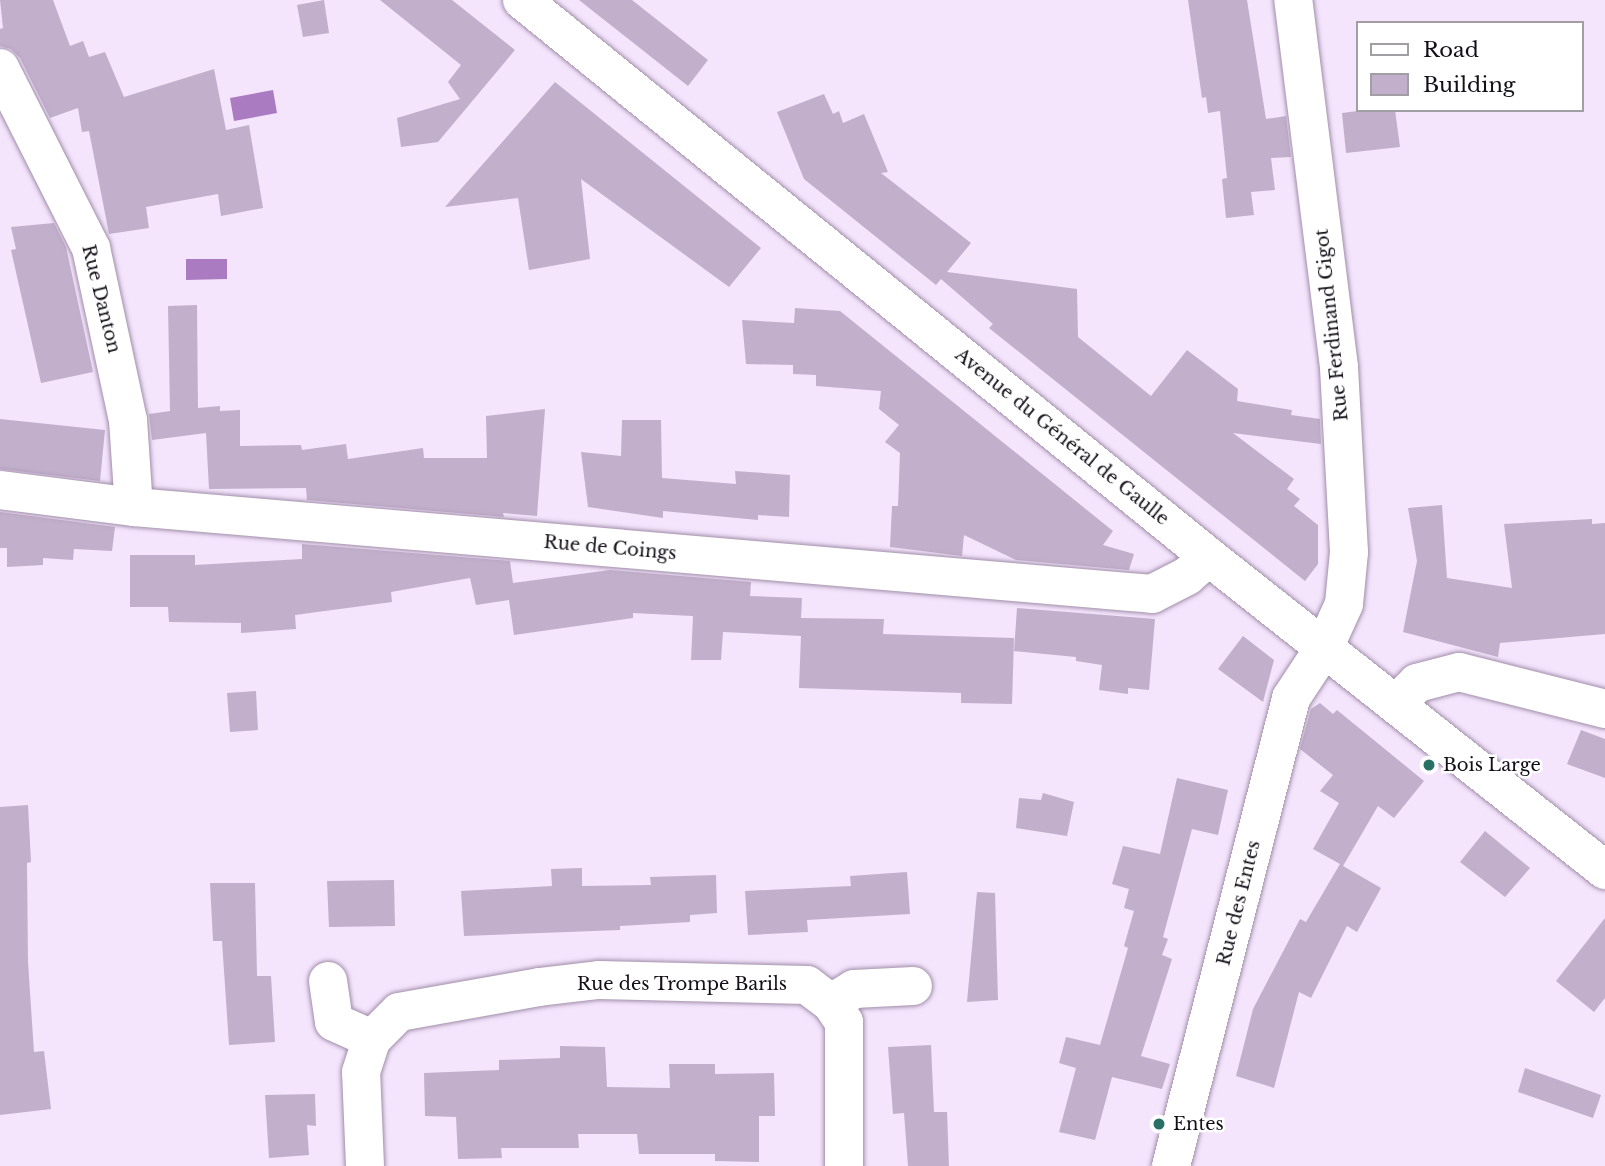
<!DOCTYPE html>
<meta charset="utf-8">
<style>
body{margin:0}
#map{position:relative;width:1605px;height:1166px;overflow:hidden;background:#f4e4fc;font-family:"Libre Baskerville",serif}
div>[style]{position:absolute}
.water>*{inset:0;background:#ab7bc1}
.building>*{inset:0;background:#c2afcc}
.roads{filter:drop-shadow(0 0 2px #a18eaa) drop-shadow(0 0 2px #a18eaa)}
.minor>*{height:38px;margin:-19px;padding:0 19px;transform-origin:19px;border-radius:19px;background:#fff}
.major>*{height:38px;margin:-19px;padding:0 19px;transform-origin:19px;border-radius:19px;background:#fff}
.dots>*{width:19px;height:19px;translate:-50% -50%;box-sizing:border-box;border:4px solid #fff;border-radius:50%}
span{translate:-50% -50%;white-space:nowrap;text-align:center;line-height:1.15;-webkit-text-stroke:5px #fff;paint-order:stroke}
.street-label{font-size:18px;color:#140e18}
.poi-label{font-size:18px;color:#140e18}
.left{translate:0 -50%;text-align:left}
.legend{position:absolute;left:1356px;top:21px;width:228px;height:91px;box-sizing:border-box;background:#fff;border:2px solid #a19fa3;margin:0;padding:9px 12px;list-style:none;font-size:21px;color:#140e18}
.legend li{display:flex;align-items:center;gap:14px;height:35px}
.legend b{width:35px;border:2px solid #a19fa3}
</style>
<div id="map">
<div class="water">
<div style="clip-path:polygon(273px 90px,277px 113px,234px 121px,230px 98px)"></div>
<div style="clip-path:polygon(186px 259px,227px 259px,227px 279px,186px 280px)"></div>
</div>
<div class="building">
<div style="clip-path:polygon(0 0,53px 0,70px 46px,83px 41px,89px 57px,105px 52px,124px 97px,214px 69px,226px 130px,249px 125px,263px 208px,221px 216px,218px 194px,146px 207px,149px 228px,109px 234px,89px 131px,82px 132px,78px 108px,50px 118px,20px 58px,11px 49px,0 46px,0 29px,3px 28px)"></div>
<div style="clip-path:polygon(324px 0,329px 33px,303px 37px,297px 5px)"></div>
<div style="clip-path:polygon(380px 0,452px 0,515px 50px,438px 142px,401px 147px,397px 118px,460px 99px,448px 82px,461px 65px)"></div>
<div style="clip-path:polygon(579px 0,632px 0,708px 60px,688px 86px)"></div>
<div style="clip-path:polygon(1188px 0,1247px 0,1266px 119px,1286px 116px,1291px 157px,1271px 158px,1275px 190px,1251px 192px,1254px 215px,1226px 218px,1222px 179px,1227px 178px,1220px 111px,1208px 113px,1206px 97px,1202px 98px)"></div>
<div style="clip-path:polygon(555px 82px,761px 248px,729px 287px,581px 179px,590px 259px,529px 270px,518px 198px,445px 207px)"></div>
<div style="clip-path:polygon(824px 94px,833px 114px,839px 111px,843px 123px,864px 114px,888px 172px,881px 173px,971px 243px,947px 272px,1077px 289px,1078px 337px,1151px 396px,1187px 350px,1238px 389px,1237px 401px,1292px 410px,1291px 415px,1320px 419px,1321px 444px,1233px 433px,1294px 479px,1287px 489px,1300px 499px,1294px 506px,1318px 525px,1318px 564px,1305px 581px,989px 328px,993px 324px,941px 279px,936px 285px,804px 179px,777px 112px)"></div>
<div style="clip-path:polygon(1366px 110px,1395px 110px,1400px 147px,1346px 153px,1342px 113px)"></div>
<div style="clip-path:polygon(54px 223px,66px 247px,93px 372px,41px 383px,11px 250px,16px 249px,11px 227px)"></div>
<div style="clip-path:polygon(197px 305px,198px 408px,220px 406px,220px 411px,240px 410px,240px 446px,301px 445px,302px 450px,346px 444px,348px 459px,423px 448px,424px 458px,487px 458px,486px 416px,545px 409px,537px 516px,503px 513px,504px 517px,307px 500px,306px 488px,209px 489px,206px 433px,152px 440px,149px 414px,170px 411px,168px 306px)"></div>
<div style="clip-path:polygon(795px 308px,840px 311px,1113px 531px,1103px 545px,1134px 554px,1129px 570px,1016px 560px,964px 535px,962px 556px,890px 547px,892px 506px,898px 506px,900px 453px,885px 442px,899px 425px,879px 409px,881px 391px,816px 386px,816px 375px,793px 374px,793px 365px,746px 364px,742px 320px,794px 323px)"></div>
<div style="clip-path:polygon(0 419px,105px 430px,100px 481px,0 469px)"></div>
<div style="clip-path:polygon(622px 420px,661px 420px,662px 478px,736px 484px,735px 471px,790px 475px,789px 517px,758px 515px,758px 520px,663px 511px,663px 518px,588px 507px,581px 452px,621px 456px)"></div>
<div style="clip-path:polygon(1442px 505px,1447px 578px,1512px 588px,1504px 524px,1592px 519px,1592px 524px,1605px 523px,1605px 634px,1500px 643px,1498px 657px,1403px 632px,1417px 561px,1408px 508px)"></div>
<div style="clip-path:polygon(0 512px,115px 527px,112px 551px,74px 549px,73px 560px,43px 558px,43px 565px,7px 567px,7px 548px,0 548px)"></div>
<div style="clip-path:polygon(302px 544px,510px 561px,513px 583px,610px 570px,751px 582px,750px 596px,802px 598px,801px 618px,884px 619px,883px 634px,1014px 638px,1012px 704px,961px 703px,961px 693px,799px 688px,801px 636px,723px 632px,721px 660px,691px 660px,693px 616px,633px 613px,633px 618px,514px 635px,509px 600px,476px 605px,470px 578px,391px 592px,392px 602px,295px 615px,296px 629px,241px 633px,241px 623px,169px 622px,168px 607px,130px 607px,130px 555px,195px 555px,195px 565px,302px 559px)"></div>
<div style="clip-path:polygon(1017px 608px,1155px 619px,1149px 690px,1128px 688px,1128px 694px,1099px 690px,1102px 665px,1076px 661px,1076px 657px,1014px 651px)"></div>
<div style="clip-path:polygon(1243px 636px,1274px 660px,1263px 702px,1218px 669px)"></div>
<div style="clip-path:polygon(256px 691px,258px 730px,230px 732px,227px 693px)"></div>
<div style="clip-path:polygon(1320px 703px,1333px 714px,1337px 710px,1424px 781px,1394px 818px,1378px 806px,1343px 866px,1381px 888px,1357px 932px,1347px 926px,1311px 998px,1299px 992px,1274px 1088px,1236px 1076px,1253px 1009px,1300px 919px,1306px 922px,1340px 864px,1313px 849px,1339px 803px,1320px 791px,1333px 775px,1300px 749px,1311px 709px)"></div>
<div style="clip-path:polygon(1581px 730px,1605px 739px,1605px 778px,1567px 764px)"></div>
<div style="clip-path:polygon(1177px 778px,1228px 790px,1218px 835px,1192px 829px,1163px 937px,1168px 939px,1162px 955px,1172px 959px,1141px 1056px,1170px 1064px,1162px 1089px,1112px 1077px,1095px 1140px,1059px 1132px,1076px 1068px,1059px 1063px,1066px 1037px,1100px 1045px,1128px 948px,1124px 946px,1134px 911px,1124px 908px,1129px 889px,1112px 884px,1123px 846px,1160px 854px)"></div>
<div style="clip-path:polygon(1043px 793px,1074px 802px,1067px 836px,1016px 828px,1019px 798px,1041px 800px)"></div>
<div style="clip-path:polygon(28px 805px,31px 862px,27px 863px,28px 962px,34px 1052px,44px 1051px,51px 1109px,0 1115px,0 807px)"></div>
<div style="clip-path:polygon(1485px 831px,1530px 868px,1505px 897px,1460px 862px)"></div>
<div style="clip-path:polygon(582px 868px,582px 886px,651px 885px,650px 877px,716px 875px,717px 913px,690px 915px,690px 922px,620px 926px,620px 930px,464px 936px,461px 891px,552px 886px,551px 869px)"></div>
<div style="clip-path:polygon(907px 872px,910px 914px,807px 920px,808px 932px,748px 935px,745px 891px,851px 886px,850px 876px)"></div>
<div style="clip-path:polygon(394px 880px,395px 926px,329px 927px,327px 881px)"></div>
<div style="clip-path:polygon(210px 883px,255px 883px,257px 976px,271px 976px,275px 1042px,229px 1045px,222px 941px,213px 941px)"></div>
<div style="clip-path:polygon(977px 892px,995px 893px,998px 1000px,967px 1002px)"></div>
<div style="clip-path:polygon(1605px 918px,1605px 998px,1594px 1012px,1556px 981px)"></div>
<div style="clip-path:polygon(931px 1045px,934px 1112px,947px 1112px,949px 1166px,908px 1166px,904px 1113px,893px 1114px,888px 1047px)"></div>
<div style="clip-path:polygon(560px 1046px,605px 1047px,607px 1087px,670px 1088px,669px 1064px,715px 1064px,715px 1074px,774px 1073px,775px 1116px,759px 1116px,759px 1162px,715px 1161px,715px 1154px,639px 1154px,637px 1134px,578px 1134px,579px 1148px,501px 1148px,502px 1158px,458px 1159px,456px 1117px,425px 1116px,424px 1073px,499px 1070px,499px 1060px,560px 1058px)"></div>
<div style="clip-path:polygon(1525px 1068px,1601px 1095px,1593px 1118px,1518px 1092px)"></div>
<div style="clip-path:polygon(315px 1094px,316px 1126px,307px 1125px,309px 1155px,269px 1158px,265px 1095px)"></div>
</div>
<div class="roads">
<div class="minor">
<div style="left:0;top:68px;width:202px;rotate:63.2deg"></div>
<div style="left:91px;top:248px;width:176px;rotate:77.9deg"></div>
<div style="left:128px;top:420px;width:87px;rotate:86.1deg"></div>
<div style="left:0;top:490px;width:135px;rotate:7.2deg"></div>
<div style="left:134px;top:507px;width:1022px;rotate:4.88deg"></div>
<div style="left:1152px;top:594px;width:39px;rotate:-27deg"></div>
<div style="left:1187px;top:576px;width:29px;rotate:-41deg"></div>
<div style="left:1397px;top:703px;width:28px;rotate:-45deg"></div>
<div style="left:1417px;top:683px;width:43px;rotate:-14.7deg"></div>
<div style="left:1459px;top:672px;width:151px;rotate:14.2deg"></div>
<div style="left:328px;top:981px;width:41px;rotate:81.7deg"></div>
<div style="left:334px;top:1022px;width:42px;rotate:24.1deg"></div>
<div style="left:831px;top:1003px;width:27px;rotate:-31deg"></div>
<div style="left:854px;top:989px;width:59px;rotate:-2.9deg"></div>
<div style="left:365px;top:1166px;width:94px;rotate:-92.4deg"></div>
<div style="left:361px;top:1072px;width:35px;rotate:-72deg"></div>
<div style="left:372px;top:1039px;width:38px;rotate:-45deg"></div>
<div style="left:399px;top:1012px;width:142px;rotate:-10.1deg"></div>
<div style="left:539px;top:987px;width:60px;rotate:-6.7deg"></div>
<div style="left:599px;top:980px;width:208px;rotate:1.4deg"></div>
<div style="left:807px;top:985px;width:30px;rotate:37deg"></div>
<div style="left:831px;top:1003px;width:23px;rotate:56deg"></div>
<div style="left:844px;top:1022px;width:144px;rotate:90deg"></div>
<div style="left:1171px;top:1166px;width:483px;rotate:-75.6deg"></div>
<div style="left:1291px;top:698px;width:60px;rotate:-56.6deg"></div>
<div style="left:1324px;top:648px;width:48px;rotate:-65.6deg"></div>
<div style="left:1344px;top:604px;width:52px;rotate:-84.5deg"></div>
<div style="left:1349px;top:552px;width:185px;rotate:-93.1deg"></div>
<div style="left:1339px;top:367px;width:370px;rotate:-97.1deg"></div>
</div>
<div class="major">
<div style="left:522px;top:0;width:884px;rotate:39.03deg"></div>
<div style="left:1209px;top:557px;width:505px;rotate:38.32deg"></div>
</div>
</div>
<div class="dots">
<div style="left:1429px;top:765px;background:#286f64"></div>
<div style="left:1159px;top:1124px;background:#286f64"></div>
</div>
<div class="street-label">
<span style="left:101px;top:299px;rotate:76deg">Rue Danton</span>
<span style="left:1332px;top:325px;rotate:-96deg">Rue Ferdinand Gigot</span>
<span style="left:1062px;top:437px;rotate:39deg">Avenue du Général de Gaulle</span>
<span style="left:610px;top:548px;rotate:5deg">Rue de Coings</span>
<span style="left:1239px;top:903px;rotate:-76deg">Rue des Entes</span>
<span style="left:682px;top:984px">Rue des Trompe Barils</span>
</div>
<div class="poi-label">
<span class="left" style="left:1443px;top:765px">Bois Large</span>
<span class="left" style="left:1173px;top:1124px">Entes</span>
</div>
<ul class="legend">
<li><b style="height:9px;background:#fff"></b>Road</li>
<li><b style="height:19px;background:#c2afcc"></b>Building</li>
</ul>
</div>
